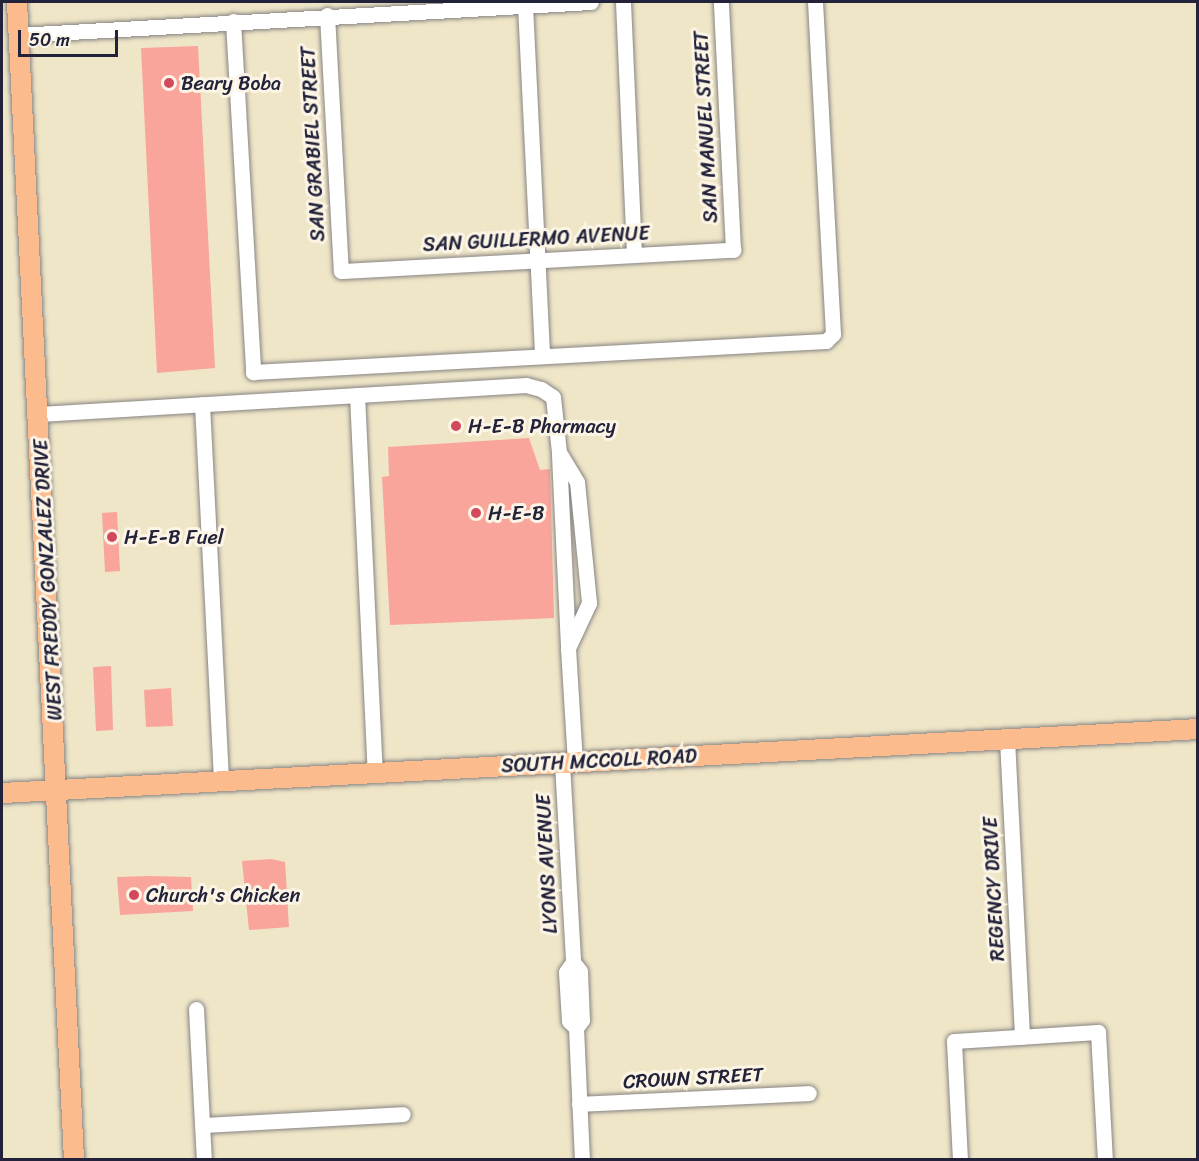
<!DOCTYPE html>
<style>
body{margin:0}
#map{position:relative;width:1199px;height:1161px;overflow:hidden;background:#efe6c8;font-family:Sriracha,sans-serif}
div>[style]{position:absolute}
.building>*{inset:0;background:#f9a59c}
.roads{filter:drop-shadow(0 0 2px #888482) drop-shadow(0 0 2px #888482)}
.minor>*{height:15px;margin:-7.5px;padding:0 7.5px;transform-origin:7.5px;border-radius:7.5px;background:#fff}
.major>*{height:20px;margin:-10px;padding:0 10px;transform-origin:10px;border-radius:10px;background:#fbbb8d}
.dots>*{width:16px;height:16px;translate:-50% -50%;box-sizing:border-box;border:3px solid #fcf5e5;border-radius:50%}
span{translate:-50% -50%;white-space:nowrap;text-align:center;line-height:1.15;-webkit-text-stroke:6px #fcf5e5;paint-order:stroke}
.poi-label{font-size:20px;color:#22223b}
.left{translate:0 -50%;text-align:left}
.street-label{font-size:20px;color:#22223b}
.frame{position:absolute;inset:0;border:3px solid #22223b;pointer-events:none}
.scale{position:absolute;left:18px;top:30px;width:100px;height:27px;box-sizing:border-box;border:3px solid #22223b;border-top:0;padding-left:8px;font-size:18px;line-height:21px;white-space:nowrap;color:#22223b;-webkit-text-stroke:4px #fcf5e5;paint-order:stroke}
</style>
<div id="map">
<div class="building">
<div style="clip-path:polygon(198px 46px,215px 368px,157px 373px,141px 48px)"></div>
<div style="clip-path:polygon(529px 438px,540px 470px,550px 469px,554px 618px,390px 625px,382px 477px,389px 476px,388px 447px)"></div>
<div style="clip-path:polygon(117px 512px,120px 571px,105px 572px,102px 513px)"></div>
<div style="clip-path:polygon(111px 666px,113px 730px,96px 731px,93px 667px)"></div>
<div style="clip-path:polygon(171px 688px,173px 726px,146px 727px,144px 690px)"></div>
<div style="clip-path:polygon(271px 859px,285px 862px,289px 927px,249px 930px,242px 861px)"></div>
<div style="clip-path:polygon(149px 876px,191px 877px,193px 911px,120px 915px,117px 877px)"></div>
</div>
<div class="roads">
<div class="minor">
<div style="left:623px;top:2px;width:253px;rotate:87.5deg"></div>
<div style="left:525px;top:5px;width:351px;rotate:87.2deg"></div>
<div style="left:327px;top:15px;width:256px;rotate:86.9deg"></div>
<div style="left:341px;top:271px;width:393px;rotate:-3.1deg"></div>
<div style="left:733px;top:250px;width:248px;rotate:-92.8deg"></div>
<div style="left:233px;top:21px;width:352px;rotate:86.7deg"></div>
<div style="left:253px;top:372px;width:574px;rotate:-3.1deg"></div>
<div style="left:826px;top:341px;width:10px;rotate:-45deg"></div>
<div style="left:833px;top:334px;width:332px;rotate:-93.1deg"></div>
<div style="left:18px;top:35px;width:574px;rotate:-3.3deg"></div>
<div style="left:357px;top:395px;width:378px;rotate:87.3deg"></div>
<div style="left:202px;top:404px;width:377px;rotate:87.1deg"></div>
<div style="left:39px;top:414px;width:488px;rotate:-3.4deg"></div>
<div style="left:526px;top:385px;width:16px;rotate:15deg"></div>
<div style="left:541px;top:389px;width:14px;rotate:34deg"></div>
<div style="left:553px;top:397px;width:55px;rotate:83.8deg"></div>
<div style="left:559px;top:452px;width:35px;rotate:59deg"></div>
<div style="left:577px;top:482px;width:122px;rotate:84.3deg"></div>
<div style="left:589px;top:603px;width:50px;rotate:115deg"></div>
<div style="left:568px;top:648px;width:114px;rotate:86.5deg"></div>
<div style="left:559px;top:455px;width:189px;rotate:87.3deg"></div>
<div style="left:1007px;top:739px;width:298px;rotate:87.1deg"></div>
<div style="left:562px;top:763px;width:199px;rotate:86.8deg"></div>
<div style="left:573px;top:962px;width:11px;rotate:52deg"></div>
<div style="left:580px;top:971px;width:49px;rotate:87.7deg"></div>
<div style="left:582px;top:1020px;width:10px;rotate:127deg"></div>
<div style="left:573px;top:962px;width:12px;rotate:125deg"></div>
<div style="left:566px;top:972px;width:49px;rotate:86.5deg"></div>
<div style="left:569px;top:1021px;width:10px;rotate:45deg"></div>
<div style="left:576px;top:1028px;width:132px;rotate:87.4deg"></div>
<div style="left:196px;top:1009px;width:151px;rotate:87deg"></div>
<div style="left:579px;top:1104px;width:230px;rotate:-2.7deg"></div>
<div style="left:202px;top:1125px;width:201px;rotate:-3.1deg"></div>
<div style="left:960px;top:1160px;width:119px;rotate:-92.9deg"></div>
<div style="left:954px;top:1041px;width:144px;rotate:-3.6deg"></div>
<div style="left:1098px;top:1032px;width:128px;rotate:86.9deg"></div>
</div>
<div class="major">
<div style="left:17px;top:2px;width:1159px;rotate:87.18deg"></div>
<div style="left:2px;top:793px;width:1198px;rotate:-3.06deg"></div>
</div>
</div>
<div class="dots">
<div style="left:169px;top:83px;background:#d1495b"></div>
<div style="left:456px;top:426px;background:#d1495b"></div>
<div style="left:476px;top:513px;background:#d1495b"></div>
<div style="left:112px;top:537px;background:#d1495b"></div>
<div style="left:134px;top:895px;background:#d1495b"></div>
</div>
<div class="poi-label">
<span class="left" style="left:181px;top:83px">Beary Boba</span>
<span class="left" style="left:468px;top:426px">H-E-B Pharmacy</span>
<span class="left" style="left:488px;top:513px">H-E-B</span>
<span class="left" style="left:124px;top:537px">H-E-B Fuel</span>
<span class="left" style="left:146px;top:895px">Church's Chicken</span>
</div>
<div class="street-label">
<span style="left:706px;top:127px;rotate:-93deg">SAN MANUEL STREET</span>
<span style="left:313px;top:144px;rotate:-93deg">SAN GRABIEL STREET</span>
<span style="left:536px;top:239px;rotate:-3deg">SAN GUILLERMO AVENUE</span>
<span style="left:48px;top:580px;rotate:-93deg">WEST FREDDY GONZALEZ DRIVE</span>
<span style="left:599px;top:761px;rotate:-3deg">SOUTH MCCOLL ROAD</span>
<span style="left:547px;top:864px;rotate:-93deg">LYONS AVENUE</span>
<span style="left:994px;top:889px;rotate:-93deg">REGENCY DRIVE</span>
<span style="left:693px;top:1078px;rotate:-3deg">CROWN STREET</span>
</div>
<div class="frame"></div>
<div class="scale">50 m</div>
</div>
